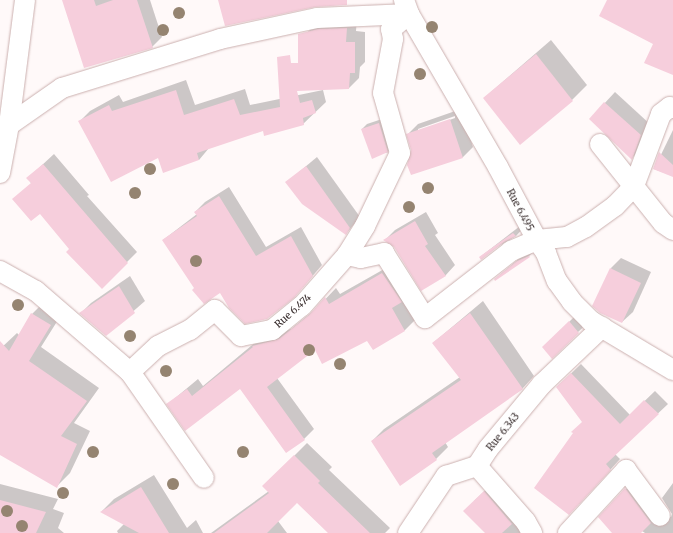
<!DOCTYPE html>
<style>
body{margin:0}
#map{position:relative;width:673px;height:533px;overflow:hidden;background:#fff9f9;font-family:Merriweather,serif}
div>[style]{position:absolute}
.shadow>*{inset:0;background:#0003}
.building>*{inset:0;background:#f6cedc}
.roads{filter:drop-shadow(0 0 1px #cbb0af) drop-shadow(0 0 1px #cbb0af)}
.street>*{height:20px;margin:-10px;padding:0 10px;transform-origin:10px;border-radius:10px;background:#fff}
.trees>*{width:12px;height:12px;margin:-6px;border-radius:50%;background:#958471}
span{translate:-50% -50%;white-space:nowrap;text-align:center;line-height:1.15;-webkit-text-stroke:3px #fff;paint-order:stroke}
.street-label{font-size:10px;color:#382d2d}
</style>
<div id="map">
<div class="shadow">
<div style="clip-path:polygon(63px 0,150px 0,162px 37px,152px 47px)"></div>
<div style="clip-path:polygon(357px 18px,356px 31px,365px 32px,365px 62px,360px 67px,359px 78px,349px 88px,307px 33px,317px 22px)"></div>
<div style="clip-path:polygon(551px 40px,587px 85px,572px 100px,484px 98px)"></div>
<div style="clip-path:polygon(186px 80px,195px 105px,245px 89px,250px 105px,323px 90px,326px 102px,302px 125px,264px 130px,209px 148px,199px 160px,158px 156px,80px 121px,90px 111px,119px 95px,123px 102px)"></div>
<div style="clip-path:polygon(615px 92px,651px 125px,642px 148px,632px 158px,590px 119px)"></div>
<div style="clip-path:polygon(evenodd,461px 109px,473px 147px,463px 157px,412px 174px,412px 150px,408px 134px,418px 124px,461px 109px,455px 116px,455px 118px,418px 131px,418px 129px,455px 116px)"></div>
<div style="clip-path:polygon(385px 118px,392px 147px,387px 153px,362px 129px,367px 124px)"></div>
<div style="clip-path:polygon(673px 130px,673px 176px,654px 169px)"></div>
<div style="clip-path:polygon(54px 154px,89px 195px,87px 196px,137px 252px,102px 287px,70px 249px,28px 178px)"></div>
<div style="clip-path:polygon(317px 157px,360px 217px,346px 234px,287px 182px)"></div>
<div style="clip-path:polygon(229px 187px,266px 247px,301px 227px,322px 265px,303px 287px,220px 291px,195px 288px,163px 240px,197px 214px,195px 212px,205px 202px)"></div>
<div style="clip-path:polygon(426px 212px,438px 233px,435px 235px,455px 265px,445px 276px,385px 240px,395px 230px)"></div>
<div style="clip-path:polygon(524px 223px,526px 225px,516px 236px,480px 257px)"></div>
<div style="clip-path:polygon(539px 247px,529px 256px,495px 279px,528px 251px)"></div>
<div style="clip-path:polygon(621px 258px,651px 272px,633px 312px,622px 322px,611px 268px)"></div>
<div style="clip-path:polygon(393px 264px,415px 320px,405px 330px,373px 349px,368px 340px,315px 349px,277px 378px,314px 429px,304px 439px,241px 388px,168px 404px,198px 379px,203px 386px,264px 335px,291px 329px,317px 308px,336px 288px,340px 294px)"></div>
<div style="clip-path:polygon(130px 276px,145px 301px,106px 335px,81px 313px,91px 303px)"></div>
<div style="clip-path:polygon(45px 301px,63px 312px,41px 347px,99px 388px,74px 423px,90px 431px,70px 473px,57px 486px,0 454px,0 349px,17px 333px,19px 335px,32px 314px)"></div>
<div style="clip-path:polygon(483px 301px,534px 376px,522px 389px,445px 442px,448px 447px,436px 459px,372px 441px,384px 429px,460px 377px,433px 343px)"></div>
<div style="clip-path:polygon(580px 311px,589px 322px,578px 332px,544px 347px)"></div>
<div style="clip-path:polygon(581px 364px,630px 415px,655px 391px,668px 404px,615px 454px,620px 459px,579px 504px,583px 422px,557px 387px)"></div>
<div style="clip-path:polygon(307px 443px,332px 467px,329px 470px,390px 528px,385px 533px,329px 533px,297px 502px,278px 521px,287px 533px,211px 533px,269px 491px,264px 486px)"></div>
<div style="clip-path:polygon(154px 475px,187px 528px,196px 520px,203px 533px,118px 533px,117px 531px,124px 524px,102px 511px,114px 499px)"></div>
<div style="clip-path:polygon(636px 479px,661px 513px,671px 517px,672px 514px,662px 498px,673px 483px,673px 533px,645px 533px,642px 531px,640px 533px,614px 533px,599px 517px)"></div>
<div style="clip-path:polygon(494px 482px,532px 533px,486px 533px,474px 501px)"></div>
<div style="clip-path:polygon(0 484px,58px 499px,53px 509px,64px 513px,58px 528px,64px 533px,0 533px)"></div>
</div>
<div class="building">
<div style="clip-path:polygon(62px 0,94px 0,96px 6px,113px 0,137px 0,153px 48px,84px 68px)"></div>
<div style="clip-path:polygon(218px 0,347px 0,347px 5px,315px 7px,225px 26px)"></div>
<div style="clip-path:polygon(607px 0,673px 0,673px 75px,644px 63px,653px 44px,599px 16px)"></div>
<div style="clip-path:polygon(347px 28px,346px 42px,355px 42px,355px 73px,350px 73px,349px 89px,297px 91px,300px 103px,312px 100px,316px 113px,303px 118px,304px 125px,264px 136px,263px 131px,197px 153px,199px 160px,163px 173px,158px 158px,111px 182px,78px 121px,109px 105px,112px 111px,176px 90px,184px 115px,234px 99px,240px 115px,280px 107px,277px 57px,290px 55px,291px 63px,298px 63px,298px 34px,318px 29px)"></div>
<div style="clip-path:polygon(536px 54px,573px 101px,520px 145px,483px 98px)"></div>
<div style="clip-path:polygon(604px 102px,641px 135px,632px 160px,589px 119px)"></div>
<div style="clip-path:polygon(450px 119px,463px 158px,411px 175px,407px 165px,411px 150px,406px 134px)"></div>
<div style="clip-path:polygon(379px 123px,388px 152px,372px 159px,361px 129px)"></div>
<div style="clip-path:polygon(659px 152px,673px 165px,673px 177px,653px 169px)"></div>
<div style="clip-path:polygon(43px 164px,128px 263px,102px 289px,66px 252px,69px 249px,40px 214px,31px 221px,12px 199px,31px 183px,26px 178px)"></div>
<div style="clip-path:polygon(306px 166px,350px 228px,346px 235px,302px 204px,285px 182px)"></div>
<div style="clip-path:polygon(219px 196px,256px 256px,291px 236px,313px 276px,294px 298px,267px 319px,245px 324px,229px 308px,220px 293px,204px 304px,192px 290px,194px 288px,162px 240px,197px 216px,194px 212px)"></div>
<div style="clip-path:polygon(415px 221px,428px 244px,425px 246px,446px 276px,421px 291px,394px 247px,383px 240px)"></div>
<div style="clip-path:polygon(513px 233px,516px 236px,504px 242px,481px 260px,479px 257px)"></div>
<div style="clip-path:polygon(529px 256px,530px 257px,495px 281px,494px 279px,517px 261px)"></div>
<div style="clip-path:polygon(610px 268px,641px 283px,622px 323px,600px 313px,592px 306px)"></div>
<div style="clip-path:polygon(382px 273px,402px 302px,392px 308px,405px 331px,373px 350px,367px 341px,322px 364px,315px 350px,267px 387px,305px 440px,286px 453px,240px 389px,185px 431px,166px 404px,187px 389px,192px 396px,253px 347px,252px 346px,279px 339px,309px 315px,325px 297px,329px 304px)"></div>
<div style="clip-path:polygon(119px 286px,135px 313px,106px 336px,79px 313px)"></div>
<div style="clip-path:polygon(31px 313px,51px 325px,29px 361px,87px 401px,61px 436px,77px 444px,57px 488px,0 455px,0 341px,9px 351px)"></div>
<div style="clip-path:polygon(470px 313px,523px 389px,432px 453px,437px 460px,400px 486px,371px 441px,461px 380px,432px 343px)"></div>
<div style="clip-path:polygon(569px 321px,579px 333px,552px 359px,542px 347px)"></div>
<div style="clip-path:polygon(571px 373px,620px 424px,644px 400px,659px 414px,606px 464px,611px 470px,569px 515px,534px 488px,573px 433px,571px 432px,582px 422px,556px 387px)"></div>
<div style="clip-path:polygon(294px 455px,320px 481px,318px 483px,370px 533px,328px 533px,297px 503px,267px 533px,214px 533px,269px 493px,262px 486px)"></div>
<div style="clip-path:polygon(141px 487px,169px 533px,139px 533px,100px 512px)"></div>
<div style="clip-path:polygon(625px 488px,651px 523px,641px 533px,612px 533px,598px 517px)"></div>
<div style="clip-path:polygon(484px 491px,512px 524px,502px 533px,485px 533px,463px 511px)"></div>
<div style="clip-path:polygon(0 500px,46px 512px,36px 533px,0 533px)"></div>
</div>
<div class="roads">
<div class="street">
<div style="left:404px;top:0;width:15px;rotate:70deg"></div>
<div style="left:409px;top:14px;width:177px;rotate:59.8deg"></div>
<div style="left:498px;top:167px;width:83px;rotate:61.9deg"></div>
<div style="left:537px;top:240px;width:30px;rotate:-6deg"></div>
<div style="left:567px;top:237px;width:21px;rotate:-28deg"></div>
<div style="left:586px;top:227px;width:36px;rotate:-36deg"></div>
<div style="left:615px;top:206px;width:28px;rotate:-46deg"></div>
<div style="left:634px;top:186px;width:77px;rotate:-69.4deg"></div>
<div style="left:661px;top:114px;width:11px;rotate:-38deg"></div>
<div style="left:670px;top:107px;width:3px;rotate:18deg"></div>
<div style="left:9px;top:125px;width:65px;rotate:-34.9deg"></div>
<div style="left:62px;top:88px;width:165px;rotate:-17.2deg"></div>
<div style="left:220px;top:39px;width:99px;rotate:-12.2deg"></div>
<div style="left:317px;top:18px;width:92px;rotate:-2.5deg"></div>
<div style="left:600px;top:144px;width:101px;rotate:51.4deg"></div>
<div style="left:663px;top:223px;width:12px;rotate:35deg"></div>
<div style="left:0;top:173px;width:49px;rotate:-79.4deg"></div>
<div style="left:9px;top:125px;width:126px;rotate:-82.7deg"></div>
<div style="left:347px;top:255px;width:14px;rotate:12deg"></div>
<div style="left:361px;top:258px;width:24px;rotate:-12deg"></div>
<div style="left:384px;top:253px;width:77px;rotate:57.8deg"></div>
<div style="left:425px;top:318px;width:109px;rotate:-37.9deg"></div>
<div style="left:511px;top:251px;width:28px;rotate:-23deg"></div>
<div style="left:537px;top:240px;width:16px;rotate:55deg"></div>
<div style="left:546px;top:253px;width:30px;rotate:69deg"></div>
<div style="left:557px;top:281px;width:26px;rotate:54deg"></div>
<div style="left:572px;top:302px;width:27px;rotate:45deg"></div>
<div style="left:591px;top:321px;width:96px;rotate:30.9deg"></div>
<div style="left:0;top:271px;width:41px;rotate:29.1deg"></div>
<div style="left:36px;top:291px;width:124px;rotate:40.8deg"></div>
<div style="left:130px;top:372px;width:38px;rotate:-43deg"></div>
<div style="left:158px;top:346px;width:36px;rotate:-27deg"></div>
<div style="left:190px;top:330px;width:32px;rotate:-39deg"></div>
<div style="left:215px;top:310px;width:37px;rotate:45deg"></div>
<div style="left:241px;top:336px;width:32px;rotate:-11deg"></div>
<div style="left:272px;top:330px;width:38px;rotate:-39deg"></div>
<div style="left:302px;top:306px;width:68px;rotate:-48.6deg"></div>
<div style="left:347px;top:255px;width:34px;rotate:-58deg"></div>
<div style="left:365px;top:226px;width:81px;rotate:-64.4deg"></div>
<div style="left:400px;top:153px;width:62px;rotate:-105.8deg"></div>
<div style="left:383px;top:93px;width:55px;rotate:-79.5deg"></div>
<div style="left:393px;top:39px;width:10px;rotate:-101deg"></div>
<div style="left:391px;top:29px;width:23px;rotate:-40deg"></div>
<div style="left:130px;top:372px;width:129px;rotate:55.1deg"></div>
<div style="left:477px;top:466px;width:74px;rotate:48.8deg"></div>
<div style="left:526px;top:522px;width:13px;rotate:61deg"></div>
<div style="left:408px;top:533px;width:69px;rotate:-56.3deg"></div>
<div style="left:446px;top:476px;width:33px;rotate:-18deg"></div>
<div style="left:477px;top:466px;width:20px;rotate:-57deg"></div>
<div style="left:488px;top:449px;width:85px;rotate:-50.3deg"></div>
<div style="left:542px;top:384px;width:83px;rotate:-43.5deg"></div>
<div style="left:568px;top:533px;width:86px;rotate:-47.4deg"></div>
<div style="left:626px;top:470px;width:57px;rotate:53.5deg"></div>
</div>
</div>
<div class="trees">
<div style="left:179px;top:13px"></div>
<div style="left:432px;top:27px"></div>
<div style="left:163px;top:30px"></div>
<div style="left:420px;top:74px"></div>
<div style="left:150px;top:169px"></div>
<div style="left:428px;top:188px"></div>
<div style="left:135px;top:193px"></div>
<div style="left:409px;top:207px"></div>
<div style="left:196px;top:261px"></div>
<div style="left:18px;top:305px"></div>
<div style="left:130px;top:336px"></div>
<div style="left:309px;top:350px"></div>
<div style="left:340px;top:364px"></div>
<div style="left:166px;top:371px"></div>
<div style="left:93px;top:452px"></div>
<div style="left:243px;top:452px"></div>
<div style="left:173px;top:484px"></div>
<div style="left:63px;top:493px"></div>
<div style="left:7px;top:511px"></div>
<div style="left:22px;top:526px"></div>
</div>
<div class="street-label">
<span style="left:520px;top:210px;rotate:62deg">Rue 6.495</span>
<span style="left:293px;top:311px;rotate:-42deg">Rue 6.474</span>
<span style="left:503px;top:432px;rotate:-51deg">Rue 6.343</span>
</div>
</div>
